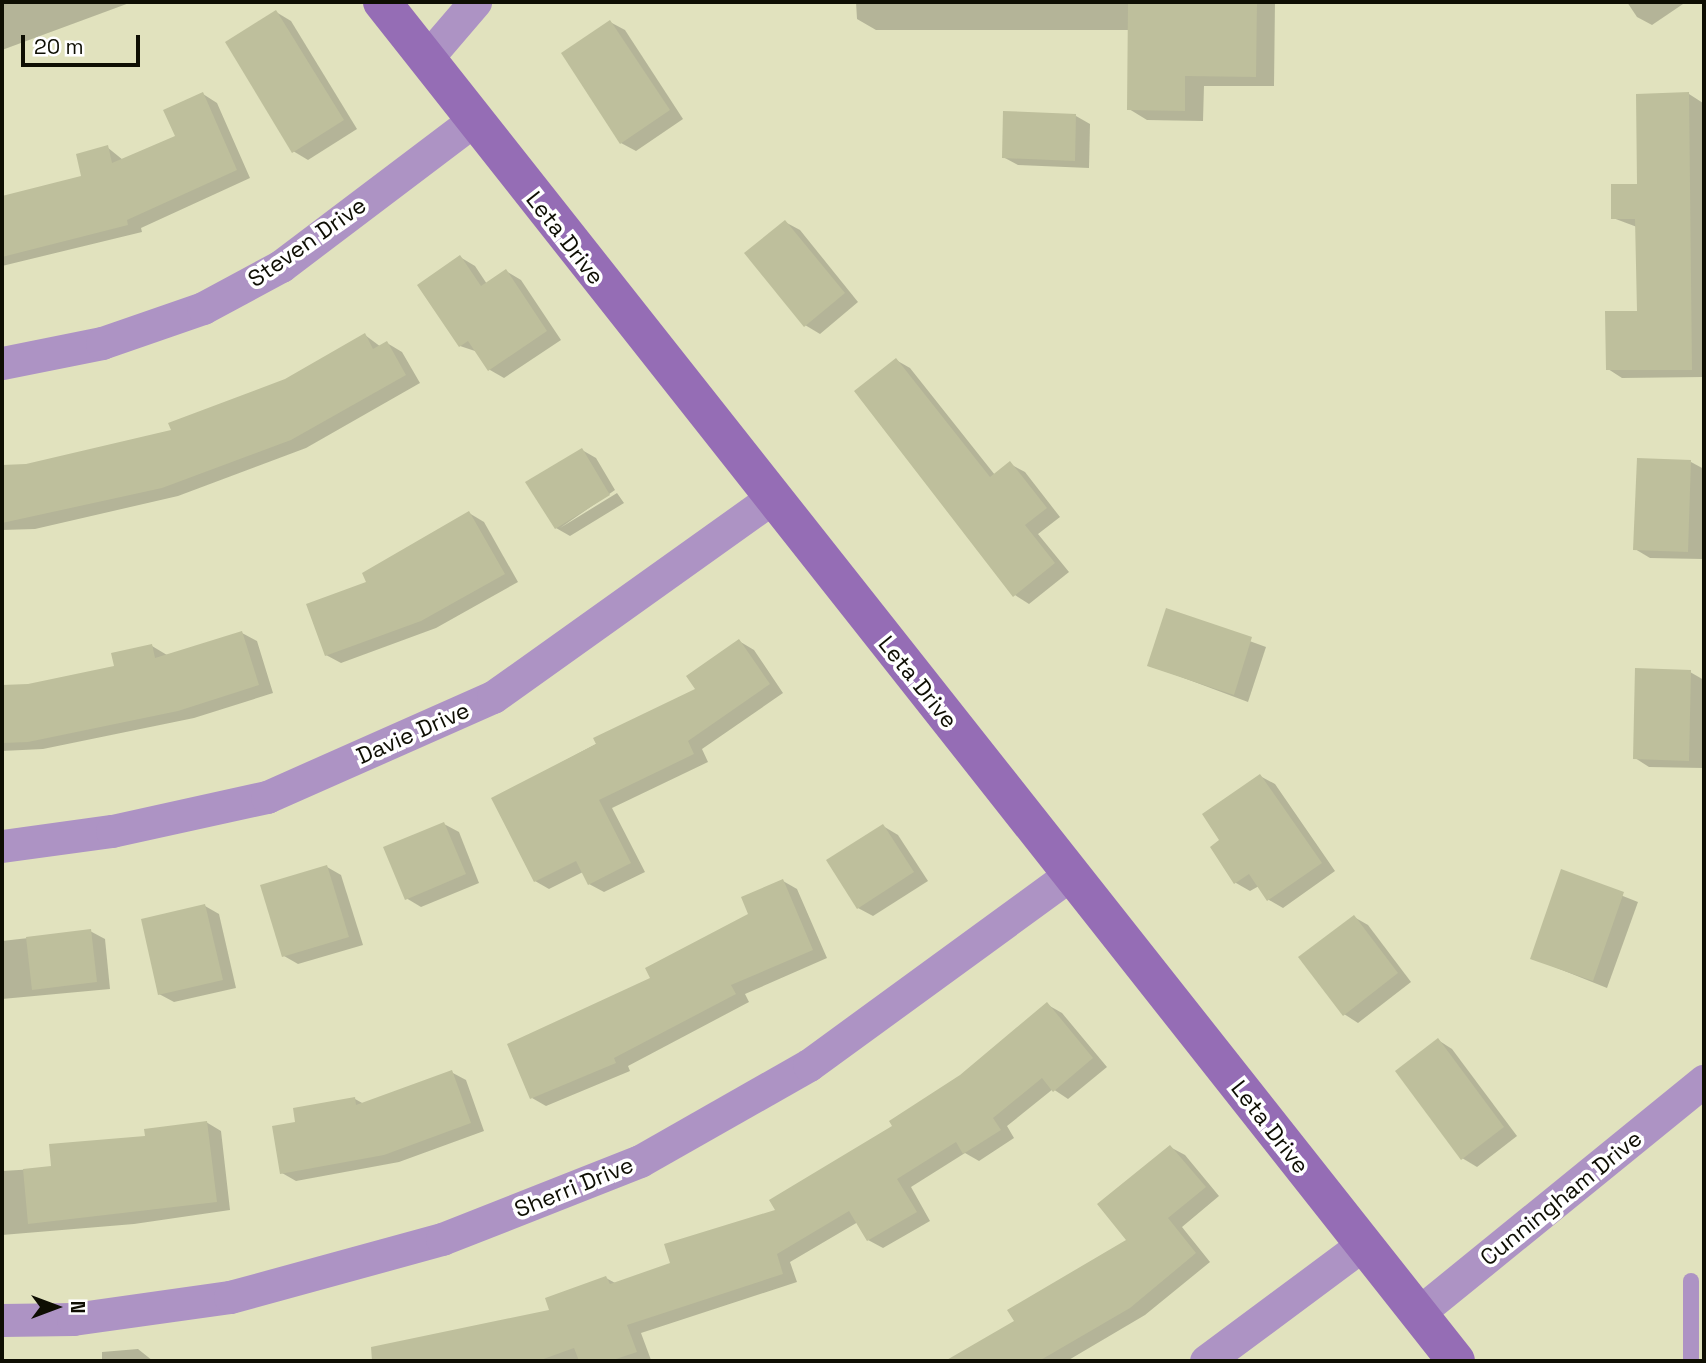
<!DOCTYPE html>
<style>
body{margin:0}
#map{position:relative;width:1706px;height:1363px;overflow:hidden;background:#e1e2be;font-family:"Space Grotesk",sans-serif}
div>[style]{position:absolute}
.shadow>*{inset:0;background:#0003}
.building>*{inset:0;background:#bebf9c}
.lane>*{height:16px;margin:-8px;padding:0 8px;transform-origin:8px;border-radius:8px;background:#ad93c4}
.street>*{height:33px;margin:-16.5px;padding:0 16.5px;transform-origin:16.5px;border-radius:16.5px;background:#ad93c4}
.secondary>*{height:38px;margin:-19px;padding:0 19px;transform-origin:19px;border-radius:19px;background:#956db5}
span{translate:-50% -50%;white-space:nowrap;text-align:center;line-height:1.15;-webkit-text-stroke:7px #fff;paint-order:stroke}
.street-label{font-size:23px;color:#0e0e03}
.frame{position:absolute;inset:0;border:4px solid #0e0e03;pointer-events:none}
.north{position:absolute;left:21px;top:1272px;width:70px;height:70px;-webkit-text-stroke:5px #fff;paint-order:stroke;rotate:90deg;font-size:19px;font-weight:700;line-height:28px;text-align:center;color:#0e0e03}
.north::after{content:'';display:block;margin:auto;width:24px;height:32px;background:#0e0e03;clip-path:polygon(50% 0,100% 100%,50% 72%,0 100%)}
.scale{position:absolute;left:21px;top:35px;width:119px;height:32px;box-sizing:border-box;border:4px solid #0e0e03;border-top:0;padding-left:9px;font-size:21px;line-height:24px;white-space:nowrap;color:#0e0e03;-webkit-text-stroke:5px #fff;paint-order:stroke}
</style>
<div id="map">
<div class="shadow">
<div style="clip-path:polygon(2px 2px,132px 2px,2px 50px)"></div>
<div style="clip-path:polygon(856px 2px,1275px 2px,1274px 86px,1204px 86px,1203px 121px,1147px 120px,1129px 109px,1129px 30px,876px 30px,857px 19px)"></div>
<div style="clip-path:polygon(1627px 2px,1686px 2px,1652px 25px,1637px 17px)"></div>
<div style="clip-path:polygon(276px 12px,291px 21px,357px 129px,308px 160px,293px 151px)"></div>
<div style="clip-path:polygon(610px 22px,625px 30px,683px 119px,636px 151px,621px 143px)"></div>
<div style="clip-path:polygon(203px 94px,217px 103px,250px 178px,141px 228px,142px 232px,2px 266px,2px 198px,83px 177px,107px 147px,123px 160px,177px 137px)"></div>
<div style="clip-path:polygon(1689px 94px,1703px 103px,1704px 377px,1622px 378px,1608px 369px,1639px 313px,1637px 227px,1613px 218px,1639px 186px)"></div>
<div style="clip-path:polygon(1076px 116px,1090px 124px,1089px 168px,1018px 165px,1003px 157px)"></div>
<div style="clip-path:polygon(785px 222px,800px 230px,858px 302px,820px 334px,805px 325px)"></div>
<div style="clip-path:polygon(460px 257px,475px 266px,487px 284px,506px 271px,521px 280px,561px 340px,504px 378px,490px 370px,478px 352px,460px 346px)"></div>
<div style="clip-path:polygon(365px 335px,381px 347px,387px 343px,402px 352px,420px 383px,306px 448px,178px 496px,35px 529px,2px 530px,2px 466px,26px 466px,173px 431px,286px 380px)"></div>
<div style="clip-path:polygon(896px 360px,910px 368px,995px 475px,1010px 464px,1025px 472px,1060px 517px,1038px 534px,1069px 572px,1029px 604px,1015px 595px)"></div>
<div style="clip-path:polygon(582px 450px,596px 458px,615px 490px,560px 528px,617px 493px,624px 503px,570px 536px,556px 528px)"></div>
<div style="clip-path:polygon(1691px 462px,1704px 469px,1702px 559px,1650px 558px,1635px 549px)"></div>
<div style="clip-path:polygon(469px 513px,484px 522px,518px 582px,436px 628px,341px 663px,326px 655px,368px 583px)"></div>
<div style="clip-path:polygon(1167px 611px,1266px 647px,1248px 702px,1149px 665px)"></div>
<div style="clip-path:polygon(242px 633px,257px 641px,273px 693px,194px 718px,43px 749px,2px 751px,2px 687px,28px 686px,116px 667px,152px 646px,167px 655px)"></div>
<div style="clip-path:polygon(739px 641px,754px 650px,783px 693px,702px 749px,708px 762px,612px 808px,645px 872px,604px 892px,589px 884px,583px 872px,549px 889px,535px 881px,493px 799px,697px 690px)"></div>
<div style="clip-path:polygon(1690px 672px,1704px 680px,1703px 768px,1649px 767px,1635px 758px)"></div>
<div style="clip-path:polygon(1260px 776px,1275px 784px,1335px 871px,1283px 908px,1269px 900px,1259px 886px,1250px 891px,1236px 883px,1212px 848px,1222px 840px)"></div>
<div style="clip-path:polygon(444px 824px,459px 832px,479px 883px,421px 907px,406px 898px)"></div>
<div style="clip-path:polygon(883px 826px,898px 835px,928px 881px,873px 916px,858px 908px)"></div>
<div style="clip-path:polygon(327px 867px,341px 875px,363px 945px,298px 964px,284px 956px)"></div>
<div style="clip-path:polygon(1562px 872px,1638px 902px,1607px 988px,1532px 958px)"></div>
<div style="clip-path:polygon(783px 881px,797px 889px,827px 958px,745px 994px,749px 1002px,628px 1066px,630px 1071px,546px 1106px,532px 1098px,653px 979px,750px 915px)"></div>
<div style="clip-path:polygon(205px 906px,219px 914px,236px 988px,174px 1002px,159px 994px)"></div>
<div style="clip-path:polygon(1354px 917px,1368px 925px,1411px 982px,1358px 1023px,1344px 1014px)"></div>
<div style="clip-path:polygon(90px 931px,105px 939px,110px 989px,2px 999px,2px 941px)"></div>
<div style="clip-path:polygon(1048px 1005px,1062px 1013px,1107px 1067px,1068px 1099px,1053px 1089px,1007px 1126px,1014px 1138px,979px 1161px,965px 1153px,911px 1187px,930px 1221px,883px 1248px,868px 1240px,858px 1222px,790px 1262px,797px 1282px,641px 1333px,651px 1360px,647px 1361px,428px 1361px,423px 1338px,551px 1311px,606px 1278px,617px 1284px,672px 1264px,777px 1211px,961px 1077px)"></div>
<div style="clip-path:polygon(1438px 1040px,1452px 1049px,1517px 1136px,1477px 1167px,1462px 1158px)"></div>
<div style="clip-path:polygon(451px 1072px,466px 1080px,484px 1131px,399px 1162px,296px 1181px,282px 1173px,355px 1099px,364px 1104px)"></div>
<div style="clip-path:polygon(206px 1122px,221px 1131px,230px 1210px,134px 1224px,2px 1235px,2px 1171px,52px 1168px)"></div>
<div style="clip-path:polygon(1170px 1147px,1185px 1155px,1219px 1196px,1182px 1227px,1210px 1262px,1145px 1315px,1067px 1361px,949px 1361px,1016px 1322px,1129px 1240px)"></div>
<div style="clip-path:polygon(138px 1349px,153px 1361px,102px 1361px,102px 1352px)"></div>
</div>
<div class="building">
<div style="clip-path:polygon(1128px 2px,1257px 2px,1256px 77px,1185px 76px,1185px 111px,1127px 110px)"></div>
<div style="clip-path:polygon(276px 10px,344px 120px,292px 153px,225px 42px)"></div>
<div style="clip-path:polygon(610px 20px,670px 110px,620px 144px,561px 53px)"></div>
<div style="clip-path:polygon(203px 92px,237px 170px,127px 220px,128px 225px,2px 257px,2px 196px,81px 176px,76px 154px,108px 145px,112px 163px,175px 136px,163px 110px)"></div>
<div style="clip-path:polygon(1689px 92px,1692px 370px,1606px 370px,1605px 311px,1637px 311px,1635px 219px,1611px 219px,1611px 184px,1637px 184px,1636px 94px)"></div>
<div style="clip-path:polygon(1003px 111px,1076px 114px,1075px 161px,1002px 158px)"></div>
<div style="clip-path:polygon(785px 220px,845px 293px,804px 327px,744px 253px)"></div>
<div style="clip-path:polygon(460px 255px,481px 286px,506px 269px,547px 331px,488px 371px,468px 341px,459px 347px,417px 285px)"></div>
<div style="clip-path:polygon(365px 333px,373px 349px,387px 341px,406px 375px,291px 440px,162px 488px,2px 523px,2px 465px,26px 464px,171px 430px,168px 423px,285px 379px)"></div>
<div style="clip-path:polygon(896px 358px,990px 477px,1010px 461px,1047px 508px,1025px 525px,1055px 563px,1013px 597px,854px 391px)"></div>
<div style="clip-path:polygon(582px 448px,610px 495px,555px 529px,525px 482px)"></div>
<div style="clip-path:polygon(1637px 458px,1691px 460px,1688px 552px,1633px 550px)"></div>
<div style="clip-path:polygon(469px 511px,505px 574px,421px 621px,325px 656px,306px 604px,366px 582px,362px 573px)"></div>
<div style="clip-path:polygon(1166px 608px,1252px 637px,1234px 695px,1147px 666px)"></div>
<div style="clip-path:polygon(242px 631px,259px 685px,178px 711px,28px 742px,2px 743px,2px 685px,28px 684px,114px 666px,111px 653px,152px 644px,155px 658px)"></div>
<div style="clip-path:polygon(739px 639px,770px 684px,688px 741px,694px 754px,599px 800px,631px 863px,588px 885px,576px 861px,534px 882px,491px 798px,596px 744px,593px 738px,695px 689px,686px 676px)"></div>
<div style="clip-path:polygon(1635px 668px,1691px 670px,1689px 761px,1633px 759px)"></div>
<div style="clip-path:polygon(1260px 774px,1322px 863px,1267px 901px,1249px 874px,1234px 884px,1210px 847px,1219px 840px,1202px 814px)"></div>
<div style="clip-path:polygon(444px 822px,466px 874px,405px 900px,383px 847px)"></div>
<div style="clip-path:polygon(883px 824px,914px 872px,857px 909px,826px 860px)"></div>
<div style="clip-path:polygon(327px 865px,349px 937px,282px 957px,260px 885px)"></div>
<div style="clip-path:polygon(1561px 869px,1624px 892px,1593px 981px,1530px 959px)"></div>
<div style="clip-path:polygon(783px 879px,813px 950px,731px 985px,736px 994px,614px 1058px,616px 1063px,530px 1099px,507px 1044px,650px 978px,645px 968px,748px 914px,741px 897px)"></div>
<div style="clip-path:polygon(205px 904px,223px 980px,158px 995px,141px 919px)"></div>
<div style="clip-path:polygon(1354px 915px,1398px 973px,1343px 1016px,1298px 957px)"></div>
<div style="clip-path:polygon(91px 929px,97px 982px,32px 990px,26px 937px)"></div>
<div style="clip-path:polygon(1047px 1002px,1093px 1058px,1053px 1092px,1042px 1078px,993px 1118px,1001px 1130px,963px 1154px,956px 1142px,897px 1179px,917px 1212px,867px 1241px,849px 1211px,777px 1254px,783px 1274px,627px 1325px,637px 1352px,610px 1361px,579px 1361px,574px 1348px,538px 1361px,372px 1361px,371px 1347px,549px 1310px,545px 1298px,606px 1276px,610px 1284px,670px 1263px,664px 1244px,775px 1210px,769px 1200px,892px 1126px,889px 1121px,960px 1075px)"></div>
<div style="clip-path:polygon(1438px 1038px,1504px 1127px,1461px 1160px,1395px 1071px)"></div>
<div style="clip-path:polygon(452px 1070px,471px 1123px,384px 1155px,280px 1174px,272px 1126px,295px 1122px,293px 1108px,355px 1097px,356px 1105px)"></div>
<div style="clip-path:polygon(207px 1121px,217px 1202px,28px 1224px,23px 1169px,51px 1166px,49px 1144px,145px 1136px,144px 1129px)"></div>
<div style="clip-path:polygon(1170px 1145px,1206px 1187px,1168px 1218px,1196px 1253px,1130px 1308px,1039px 1361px,945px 1361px,1014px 1321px,1007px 1310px,1126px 1240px,1097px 1204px)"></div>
</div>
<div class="lane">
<div style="left:1691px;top:1281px;width:80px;rotate:90deg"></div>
</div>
<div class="street">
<div style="left:427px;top:58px;width:74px;rotate:-49.4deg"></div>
<div style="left:2px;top:363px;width:102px;rotate:-11.3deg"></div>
<div style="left:102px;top:343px;width:107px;rotate:-19.1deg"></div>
<div style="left:203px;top:308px;width:89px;rotate:-28.3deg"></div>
<div style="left:281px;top:266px;width:241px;rotate:-37.1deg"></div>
<div style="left:2px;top:846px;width:111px;rotate:-7.8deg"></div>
<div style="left:112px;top:831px;width:159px;rotate:-12.4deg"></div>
<div style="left:267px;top:797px;width:247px;rotate:-23.9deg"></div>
<div style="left:493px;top:697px;width:341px;rotate:-35.5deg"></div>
<div style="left:1417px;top:1314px;width:370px;rotate:-39.1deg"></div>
<div style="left:2px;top:1320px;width:71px;rotate:-0.8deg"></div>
<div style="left:73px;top:1319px;width:159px;rotate:-8deg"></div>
<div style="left:230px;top:1297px;width:220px;rotate:-15.3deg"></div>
<div style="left:442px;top:1239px;width:213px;rotate:-21.5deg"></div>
<div style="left:640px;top:1161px;width:194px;rotate:-29.6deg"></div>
<div style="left:809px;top:1065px;width:326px;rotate:-36.1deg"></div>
<div style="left:1206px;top:1361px;width:194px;rotate:-36.6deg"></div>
</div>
<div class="secondary">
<div style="left:382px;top:2px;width:1732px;rotate:51.68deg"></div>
</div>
<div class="street-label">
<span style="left:565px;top:238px;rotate:52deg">Leta Drive</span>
<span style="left:307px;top:242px;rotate:-35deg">Steven Drive</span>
<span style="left:918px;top:682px;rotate:51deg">Leta Drive</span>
<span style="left:413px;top:733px;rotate:-24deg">Davie Drive</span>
<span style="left:1270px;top:1127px;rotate:52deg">Leta Drive</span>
<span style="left:574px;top:1187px;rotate:-22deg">Sherri Drive</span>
<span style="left:1561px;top:1198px;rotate:-39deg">Cunningham Drive</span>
</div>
<div class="frame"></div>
<div class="north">N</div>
<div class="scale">20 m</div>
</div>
